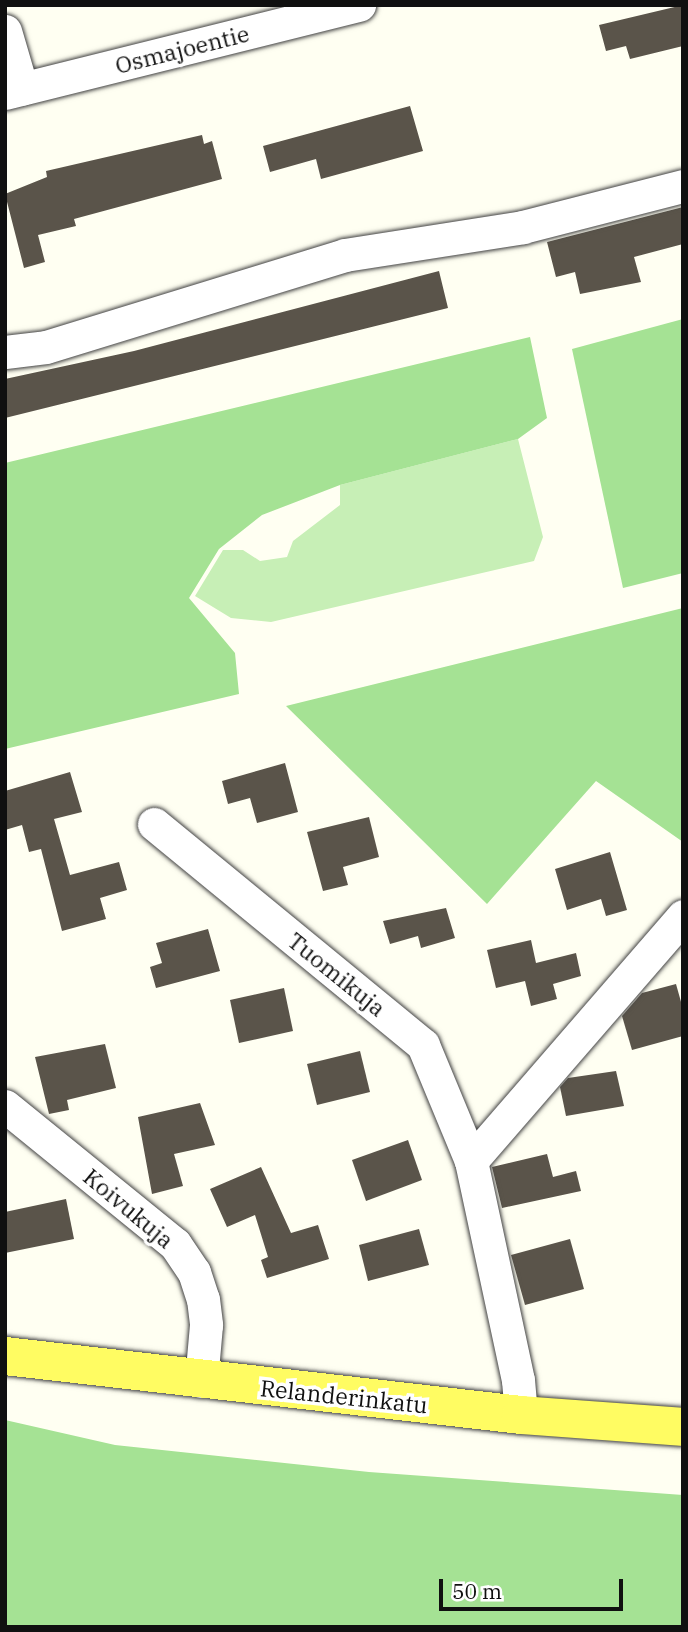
<!DOCTYPE html>
<style>
body{margin:0}
#map{position:relative;width:688px;height:1632px;overflow:hidden;background:#fffff2;font-family:"IBM Plex Serif",serif}
div>[style]{position:absolute}
.green>*{inset:0;background:#c7efb6}
.forest>*{inset:0;background:#a5e294}
.building>*{inset:0;background:#5a544a}
.roads{filter:drop-shadow(0 0 2px #434343) drop-shadow(0 0 2px #434343)}
.minor>*{height:33px;margin:-16.5px;padding:0 16.5px;transform-origin:16.5px;border-radius:16.5px;background:#fff}
.major>*{height:38px;margin:-19px;padding:0 19px;transform-origin:19px;border-radius:19px;background:#fffc62}
span{translate:-50% -50%;white-space:nowrap;text-align:center;line-height:1.15;-webkit-text-stroke:7px #fff;paint-order:stroke}
.street-label{font-size:23px;color:#101010}
.frame{position:absolute;inset:0;border:7px solid #101010;pointer-events:none}
.scale{position:absolute;left:439px;top:1579px;width:184px;height:32px;box-sizing:border-box;border:4px solid #101010;border-top:0;padding-left:9px;font-size:21px;line-height:24px;white-space:nowrap;color:#101010;-webkit-text-stroke:5px #fff;paint-order:stroke}
</style>
<div id="map">
<div class="green">
<div style="clip-path:polygon(518px 439px,543px 537px,534px 561px,271px 622px,231px 618px,195px 596px,223px 550px,243px 550px,260px 561px,287px 557px,293px 541px,340px 505px,340px 485px)"></div>
</div>
<div class="forest">
<div style="clip-path:polygon(683px 319px,683px 573px,623px 588px,572px 349px)"></div>
<div style="clip-path:polygon(530px 337px,547px 418px,518px 439px,340px 485px,262px 515px,219px 549px,189px 598px,235px 653px,239px 694px,5px 749px,5px 463px)"></div>
<div style="clip-path:polygon(683px 608px,683px 842px,596px 781px,487px 904px,286px 706px)"></div>
<div style="clip-path:polygon(5px 1420px,115px 1445px,369px 1472px,683px 1495px,683px 1627px,5px 1627px)"></div>
</div>
<div class="building">
<div style="clip-path:polygon(683px 5px,683px 46px,630px 59px,626px 46px,606px 51px,599px 25px)"></div>
<div style="clip-path:polygon(410px 106px,423px 151px,321px 179px,316px 159px,270px 172px,263px 146px)"></div>
<div style="clip-path:polygon(202px 135px,204px 144px,212px 141px,222px 179px,74px 219px,76px 226px,38px 235px,45px 262px,24px 268px,5px 194px,47px 177px,46px 171px)"></div>
<div style="clip-path:polygon(683px 207px,683px 244px,634px 257px,641px 282px,580px 294px,575px 272px,556px 277px,547px 242px)"></div>
<div style="clip-path:polygon(439px 271px,448px 308px,5px 418px,5px 379px,134px 351px)"></div>
<div style="clip-path:polygon(285px 763px,298px 812px,257px 823px,250px 798px,228px 804px,222px 781px)"></div>
<div style="clip-path:polygon(70px 772px,82px 812px,54px 819px,70px 875px,119px 862px,127px 890px,100px 898px,106px 919px,62px 931px,41px 849px,29px 852px,22px 825px,5px 830px,5px 791px)"></div>
<div style="clip-path:polygon(369px 817px,379px 857px,343px 867px,348px 885px,323px 891px,307px 832px)"></div>
<div style="clip-path:polygon(610px 852px,627px 910px,606px 916px,601px 899px,567px 910px,555px 869px)"></div>
<div style="clip-path:polygon(446px 908px,455px 938px,421px 948px,418px 936px,390px 944px,383px 921px)"></div>
<div style="clip-path:polygon(208px 929px,220px 971px,156px 988px,150px 967px,162px 963px,156px 943px)"></div>
<div style="clip-path:polygon(531px 940px,536px 963px,576px 953px,581px 976px,553px 984px,557px 999px,531px 1006px,525px 981px,496px 988px,487px 950px)"></div>
<div style="clip-path:polygon(676px 984px,683px 1009px,683px 1036px,632px 1050px,622px 1016px,642px 993px)"></div>
<div style="clip-path:polygon(284px 988px,293px 1031px,239px 1043px,230px 1000px)"></div>
<div style="clip-path:polygon(105px 1044px,116px 1088px,67px 1100px,69px 1110px,49px 1114px,35px 1057px)"></div>
<div style="clip-path:polygon(360px 1051px,370px 1092px,317px 1105px,307px 1064px)"></div>
<div style="clip-path:polygon(616px 1071px,624px 1106px,566px 1116px,560px 1087px,568px 1078px)"></div>
<div style="clip-path:polygon(200px 1103px,215px 1145px,174px 1154px,183px 1186px,152px 1194px,138px 1117px)"></div>
<div style="clip-path:polygon(408px 1140px,422px 1180px,366px 1201px,352px 1160px)"></div>
<div style="clip-path:polygon(547px 1154px,553px 1177px,576px 1171px,581px 1191px,502px 1208px,492px 1167px)"></div>
<div style="clip-path:polygon(261px 1167px,291px 1233px,318px 1225px,329px 1259px,267px 1278px,261px 1260px,268px 1257px,255px 1215px,227px 1227px,210px 1189px)"></div>
<div style="clip-path:polygon(66px 1199px,74px 1239px,5px 1253px,5px 1212px)"></div>
<div style="clip-path:polygon(419px 1229px,429px 1265px,368px 1281px,359px 1245px)"></div>
<div style="clip-path:polygon(570px 1239px,584px 1289px,525px 1305px,511px 1255px)"></div>
</div>
<div class="roads">
<div class="minor">
<div style="left:5px;top:31px;width:60px;rotate:73.7deg"></div>
<div style="left:5px;top:93px;width:365px;rotate:-14deg"></div>
<div style="left:5px;top:352px;width:41px;rotate:-7deg"></div>
<div style="left:46px;top:347px;width:313px;rotate:-17.1deg"></div>
<div style="left:345px;top:255px;width:180px;rotate:-8.9deg"></div>
<div style="left:523px;top:227px;width:165px;rotate:-14.4deg"></div>
<div style="left:154px;top:824px;width:348px;rotate:39.4deg"></div>
<div style="left:423px;top:1045px;width:126px;rotate:67.5deg"></div>
<div style="left:471px;top:1161px;width:224px;rotate:77.9deg"></div>
<div style="left:518px;top:1380px;width:35px;rotate:85deg"></div>
<div style="left:5px;top:1106px;width:219px;rotate:39.1deg"></div>
<div style="left:175px;top:1244px;width:34px;rotate:56deg"></div>
<div style="left:194px;top:1272px;width:28px;rotate:72deg"></div>
<div style="left:203px;top:1299px;width:26px;rotate:83deg"></div>
<div style="left:206px;top:1325px;width:56px;rotate:95.1deg"></div>
<div style="left:471px;top:1161px;width:324px;rotate:-49.1deg"></div>
</div>
<div class="major">
<div style="left:5px;top:1356px;width:519px;rotate:6.52deg"></div>
<div style="left:521px;top:1415px;width:162px;rotate:4.2deg"></div>
</div>
</div>
<div class="street-label">
<span style="left:182px;top:49px;rotate:-14deg">Osmajoentie</span>
<span style="left:337px;top:974px;rotate:39deg">Tuomikuja</span>
<span style="left:129px;top:1208px;rotate:40deg">Koivukuja</span>
<span style="left:344px;top:1396px;rotate:6deg">Relanderinkatu</span>
</div>
<div class="frame"></div>
<div class="scale">50 m</div>
</div>
